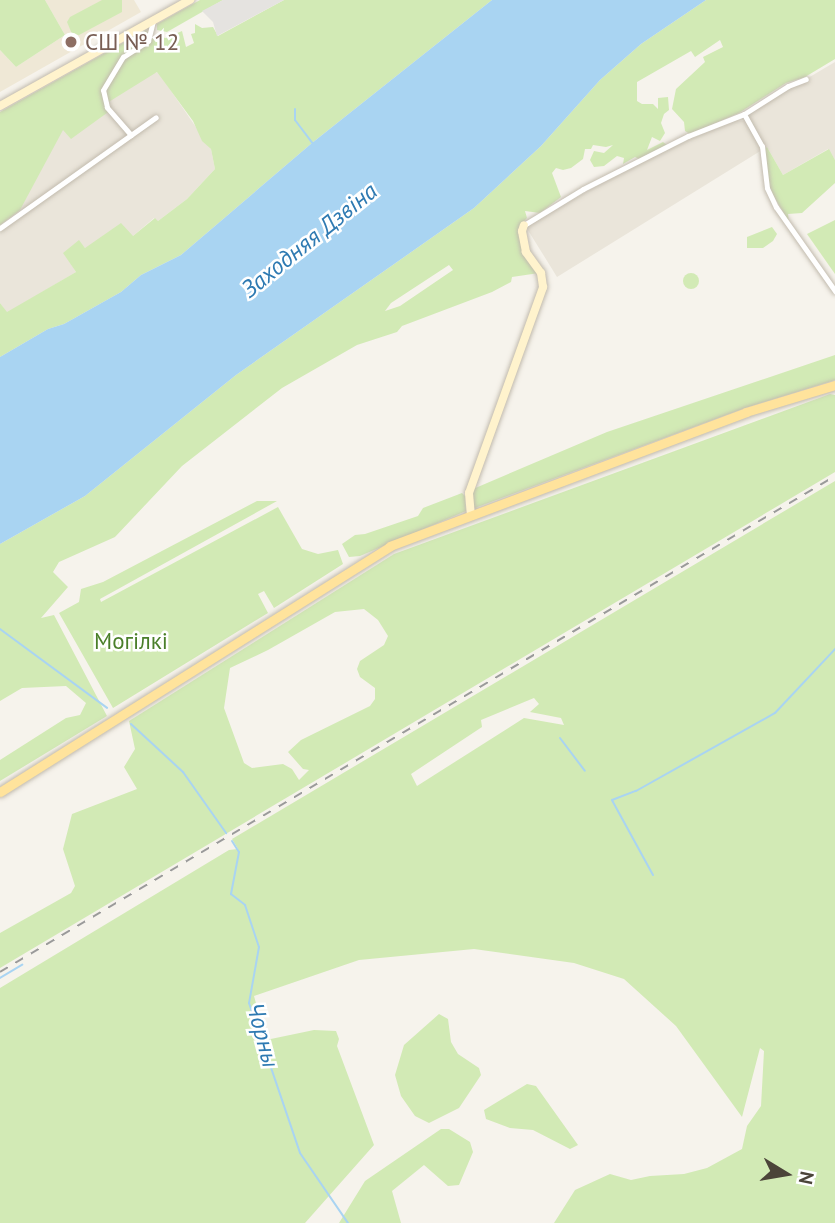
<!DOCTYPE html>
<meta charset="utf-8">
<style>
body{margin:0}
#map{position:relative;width:835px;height:1223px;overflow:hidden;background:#f6f3ec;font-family:"PT Sans",sans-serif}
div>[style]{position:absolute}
.residential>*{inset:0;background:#eae5da}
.education>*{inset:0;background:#efe8d6}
.green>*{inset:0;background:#d2eab5}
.round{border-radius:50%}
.parking>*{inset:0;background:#e5e3e0}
.water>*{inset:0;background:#a9d4f2}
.stream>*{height:2px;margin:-1px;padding:0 1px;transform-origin:1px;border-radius:1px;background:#a9d4f2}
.roads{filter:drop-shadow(0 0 2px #c2bbae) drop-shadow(0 0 2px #c2bbae)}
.street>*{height:5px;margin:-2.5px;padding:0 2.5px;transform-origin:2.5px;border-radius:2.5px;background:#fff}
.secondary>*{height:8px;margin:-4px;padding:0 4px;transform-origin:4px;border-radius:4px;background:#fff3cd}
.primary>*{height:9px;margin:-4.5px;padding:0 4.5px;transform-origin:4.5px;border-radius:4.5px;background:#ffe39c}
.rail>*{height:2px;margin-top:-1px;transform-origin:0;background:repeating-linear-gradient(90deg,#9a9a9a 0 9px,transparent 0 18px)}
.dots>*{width:19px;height:19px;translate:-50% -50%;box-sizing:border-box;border:4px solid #fff;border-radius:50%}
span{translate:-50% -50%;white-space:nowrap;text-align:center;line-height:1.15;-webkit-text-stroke:5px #fff;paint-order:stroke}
.education-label{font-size:23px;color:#785e54}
.left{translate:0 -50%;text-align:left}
.park-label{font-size:23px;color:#4a7f2a}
.water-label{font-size:24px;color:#2e7ab2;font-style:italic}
.north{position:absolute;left:751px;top:1139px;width:70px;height:70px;-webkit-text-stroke:5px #fff;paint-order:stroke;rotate:101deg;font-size:19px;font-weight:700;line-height:28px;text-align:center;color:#4b4439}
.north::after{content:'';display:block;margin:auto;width:24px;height:32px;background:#4b4439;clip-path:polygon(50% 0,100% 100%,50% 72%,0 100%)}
</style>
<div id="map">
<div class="residential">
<div style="clip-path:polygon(835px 62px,835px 160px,828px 149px,783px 175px,767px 147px,557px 277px,526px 227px,641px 160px,736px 120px,743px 121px,754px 110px)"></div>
<div style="clip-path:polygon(158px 72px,211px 149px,215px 169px,187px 199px,158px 221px,154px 218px,133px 236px,85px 248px,79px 241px,64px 253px,76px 272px,7px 313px,0 303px,0 115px)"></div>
</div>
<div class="education">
<div style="clip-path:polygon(45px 0,134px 0,141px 12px,0 92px,0 50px,16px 67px,65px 35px)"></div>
</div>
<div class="green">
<div style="clip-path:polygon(0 0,45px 0,65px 35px,16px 67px,0 50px)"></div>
<div style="clip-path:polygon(102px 0,122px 0,122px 12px,79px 35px,72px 34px,67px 22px,70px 17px)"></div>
<div style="clip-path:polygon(200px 0,223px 0,167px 32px,157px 30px,157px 24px)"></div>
<div style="clip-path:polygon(284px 0,492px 0,312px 143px,181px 255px,141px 275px,121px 292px,64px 324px,48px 329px,0 357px,0 303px,7px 312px,76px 272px,63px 253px,79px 240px,85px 248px,121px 223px,133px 236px,155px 218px,158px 221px,187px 199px,215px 169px,211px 149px,202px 141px,193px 121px,157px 72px,107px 103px,111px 110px,71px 139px,63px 130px,20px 210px,0 225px,0 112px,146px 30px,152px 39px,154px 36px,166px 38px,182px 31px,186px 47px,194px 43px,191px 34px,195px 33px,195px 24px,202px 28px,213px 27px,218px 36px)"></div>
<div style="clip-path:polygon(evenodd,706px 0,835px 0,835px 59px,805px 77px,786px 83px,739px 113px,690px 134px,685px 131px,684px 122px,672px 109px,676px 89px,705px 62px,703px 57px,723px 47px,720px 40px,695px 57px,691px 51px,637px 82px,637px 101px,642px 104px,653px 104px,658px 109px,658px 98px,668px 97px,669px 110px,664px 114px,661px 123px,665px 133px,660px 141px,652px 137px,647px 150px,663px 142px,667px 145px,639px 159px,635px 157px,623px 164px,624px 158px,617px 156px,604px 166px,594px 167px,590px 160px,594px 151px,604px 153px,613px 145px,606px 147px,593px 145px,591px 149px,585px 149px,583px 159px,571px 168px,563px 170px,556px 168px,552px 173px,561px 197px,540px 213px,525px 211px,527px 218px,522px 223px,521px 242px,539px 273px,512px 277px,511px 282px,492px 292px,402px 326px,397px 332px,357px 345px,282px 388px,182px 466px,115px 537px,59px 562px,53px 572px,68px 587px,41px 618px,54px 615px,107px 716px,0 781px,0 760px,66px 718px,80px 715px,86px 703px,66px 686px,22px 688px,0 701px,0 544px,85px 496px,236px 375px,474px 208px,541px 146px,600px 80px,641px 44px,706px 0,449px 265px,453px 270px,400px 306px,385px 311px,391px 303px,449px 265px)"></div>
<div style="clip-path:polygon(767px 147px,783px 175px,829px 149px,835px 160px,835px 183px,802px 213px,788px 214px,789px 222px,769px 188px,764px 149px)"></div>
<div style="clip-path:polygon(835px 220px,835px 274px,807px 234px)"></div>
<div style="clip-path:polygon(772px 227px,777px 234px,773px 241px,763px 248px,747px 248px,747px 237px)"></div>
<div class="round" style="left:683px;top:273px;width:16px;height:16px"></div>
<div style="clip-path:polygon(835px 355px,835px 380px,745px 408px,472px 509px,473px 489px,607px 432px)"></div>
<div style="clip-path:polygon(evenodd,830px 394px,835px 395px,835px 472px,0 968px,0 933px,71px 893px,75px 886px,63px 849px,72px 814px,137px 789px,124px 767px,135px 749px,129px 721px,394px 554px,830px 394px,364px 609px,378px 620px,388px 636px,384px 645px,360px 661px,357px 669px,360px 677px,375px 688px,375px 699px,370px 706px,301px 740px,288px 752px,303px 769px,309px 770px,299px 780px,292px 769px,283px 764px,252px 768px,244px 763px,224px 708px,230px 668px,268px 650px,335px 612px,364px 609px)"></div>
<div style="clip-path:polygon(evenodd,835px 481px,835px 1223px,554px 1223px,575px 1190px,610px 1174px,631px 1180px,650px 1176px,684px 1174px,707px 1168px,742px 1149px,747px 1126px,761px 1106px,764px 1051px,760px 1048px,742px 1117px,676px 1026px,624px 979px,574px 963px,474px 949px,359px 960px,254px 996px,266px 1040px,314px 1030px,336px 1031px,339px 1039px,337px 1046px,374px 1145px,305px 1223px,0 1223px,0 988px,229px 850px,238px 849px,232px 839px,835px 481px,534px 698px,539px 704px,530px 712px,561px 718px,564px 725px,524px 718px,417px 786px,411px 774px,482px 727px,481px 720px,534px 698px)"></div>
<div style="clip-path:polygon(462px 493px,465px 496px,466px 511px,360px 556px,349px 557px,342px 544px,355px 535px,365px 534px,418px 516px,423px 508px)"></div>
<div style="clip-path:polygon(257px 501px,277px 501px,100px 599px,101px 602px,278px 507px,302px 549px,318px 554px,338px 550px,343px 564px,274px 608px,264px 591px,258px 594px,268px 613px,113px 708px,59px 613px,79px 602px,81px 589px,103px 582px)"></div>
<div style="clip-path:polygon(439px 1014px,448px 1019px,451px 1042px,458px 1054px,479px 1068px,481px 1075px,459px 1108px,429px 1123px,415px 1116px,401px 1096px,395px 1075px,404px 1045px)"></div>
<div style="clip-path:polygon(527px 1084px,536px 1086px,578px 1145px,570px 1149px,533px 1130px,510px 1128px,486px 1119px,484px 1110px)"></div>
<div style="clip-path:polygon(441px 1129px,449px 1129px,470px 1142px,473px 1152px,459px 1185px,448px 1186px,424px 1165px,392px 1191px,401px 1223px,339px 1223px,365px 1181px)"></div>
</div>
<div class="parking">
<div style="clip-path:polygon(223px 0,284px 0,217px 36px,213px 22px,202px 11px)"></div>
</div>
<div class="water">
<div style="clip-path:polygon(492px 0,706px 0,641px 44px,600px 80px,541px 146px,474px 208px,236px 375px,85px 496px,0 544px,0 357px,48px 329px,64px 324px,121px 292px,141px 275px,181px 255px,312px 143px)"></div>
</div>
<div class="stream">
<div style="left:295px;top:109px;width:11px;rotate:90deg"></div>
<div style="left:295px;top:120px;width:30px;rotate:53deg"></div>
<div style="left:0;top:629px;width:133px;rotate:36.4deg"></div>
<div style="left:131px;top:724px;width:71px;rotate:42.7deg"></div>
<div style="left:183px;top:772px;width:75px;rotate:54.8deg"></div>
<div style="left:560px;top:738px;width:41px;rotate:52.9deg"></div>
<div style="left:232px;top:841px;width:13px;rotate:58deg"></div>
<div style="left:239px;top:852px;width:43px;rotate:100.8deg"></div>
<div style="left:231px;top:894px;width:18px;rotate:38deg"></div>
<div style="left:245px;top:905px;width:44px;rotate:71.6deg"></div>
<div style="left:259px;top:947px;width:57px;rotate:100.1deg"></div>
<div style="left:249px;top:1003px;width:158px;rotate:71.2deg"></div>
<div style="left:300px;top:1153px;width:85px;rotate:55.6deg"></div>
<div style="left:653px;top:875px;width:85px;rotate:-118.7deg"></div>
<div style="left:612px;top:800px;width:26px;rotate:-21deg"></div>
<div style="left:636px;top:791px;width:159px;rotate:-29.3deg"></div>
<div style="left:775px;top:713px;width:88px;rotate:-46.8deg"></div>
<div style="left:0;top:978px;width:26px;rotate:-31deg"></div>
</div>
<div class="roads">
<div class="street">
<div style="left:744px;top:114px;width:37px;rotate:61deg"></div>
<div style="left:762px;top:146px;width:42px;rotate:83.2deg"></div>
<div style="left:767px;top:188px;width:21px;rotate:65deg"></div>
<div style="left:776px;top:207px;width:103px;rotate:54.9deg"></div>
<div style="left:131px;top:135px;width:37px;rotate:-131deg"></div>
<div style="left:107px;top:107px;width:17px;rotate:-103deg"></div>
<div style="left:103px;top:90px;width:39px;rotate:-59deg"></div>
<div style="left:123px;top:57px;width:30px;rotate:-33deg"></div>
<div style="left:148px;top:41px;width:21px;rotate:-76deg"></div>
<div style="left:524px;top:225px;width:69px;rotate:-31.4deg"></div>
<div style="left:583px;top:189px;width:118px;rotate:-26.8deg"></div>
<div style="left:688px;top:136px;width:60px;rotate:-21.4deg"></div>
<div style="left:744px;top:114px;width:52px;rotate:-32.5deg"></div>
<div style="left:788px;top:86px;width:19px;rotate:-21deg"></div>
<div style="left:0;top:228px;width:191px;rotate:-35.4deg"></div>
</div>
<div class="secondary">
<div style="left:0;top:106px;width:218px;rotate:-29.2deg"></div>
<div style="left:471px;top:516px;width:23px;rotate:-95deg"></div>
<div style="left:469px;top:493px;width:219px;rotate:-70.2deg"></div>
<div style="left:543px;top:287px;width:14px;rotate:-98deg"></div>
<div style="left:541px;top:273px;width:26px;rotate:-126deg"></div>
<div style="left:526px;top:252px;width:21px;rotate:-101deg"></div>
<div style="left:522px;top:231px;width:6px;rotate:-72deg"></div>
</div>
<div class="primary">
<div style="left:0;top:792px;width:461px;rotate:-32.2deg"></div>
<div style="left:390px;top:546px;width:380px;rotate:-20.6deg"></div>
<div style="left:746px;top:412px;width:93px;rotate:-16.9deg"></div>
</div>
</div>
<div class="rail">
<div style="left:0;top:972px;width:971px;rotate:-30.71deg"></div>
</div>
<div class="dots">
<div style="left:71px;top:42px;background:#8d6e63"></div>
</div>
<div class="education-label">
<span class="left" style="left:85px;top:42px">СШ № 12</span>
</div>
<div class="park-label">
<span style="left:131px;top:641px">Могілкі</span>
</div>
<div class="water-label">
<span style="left:309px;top:240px;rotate:-39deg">Заходняя Дзвіна</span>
<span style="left:263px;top:1035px;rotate:75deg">Чорны</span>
</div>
<div class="north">N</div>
</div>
